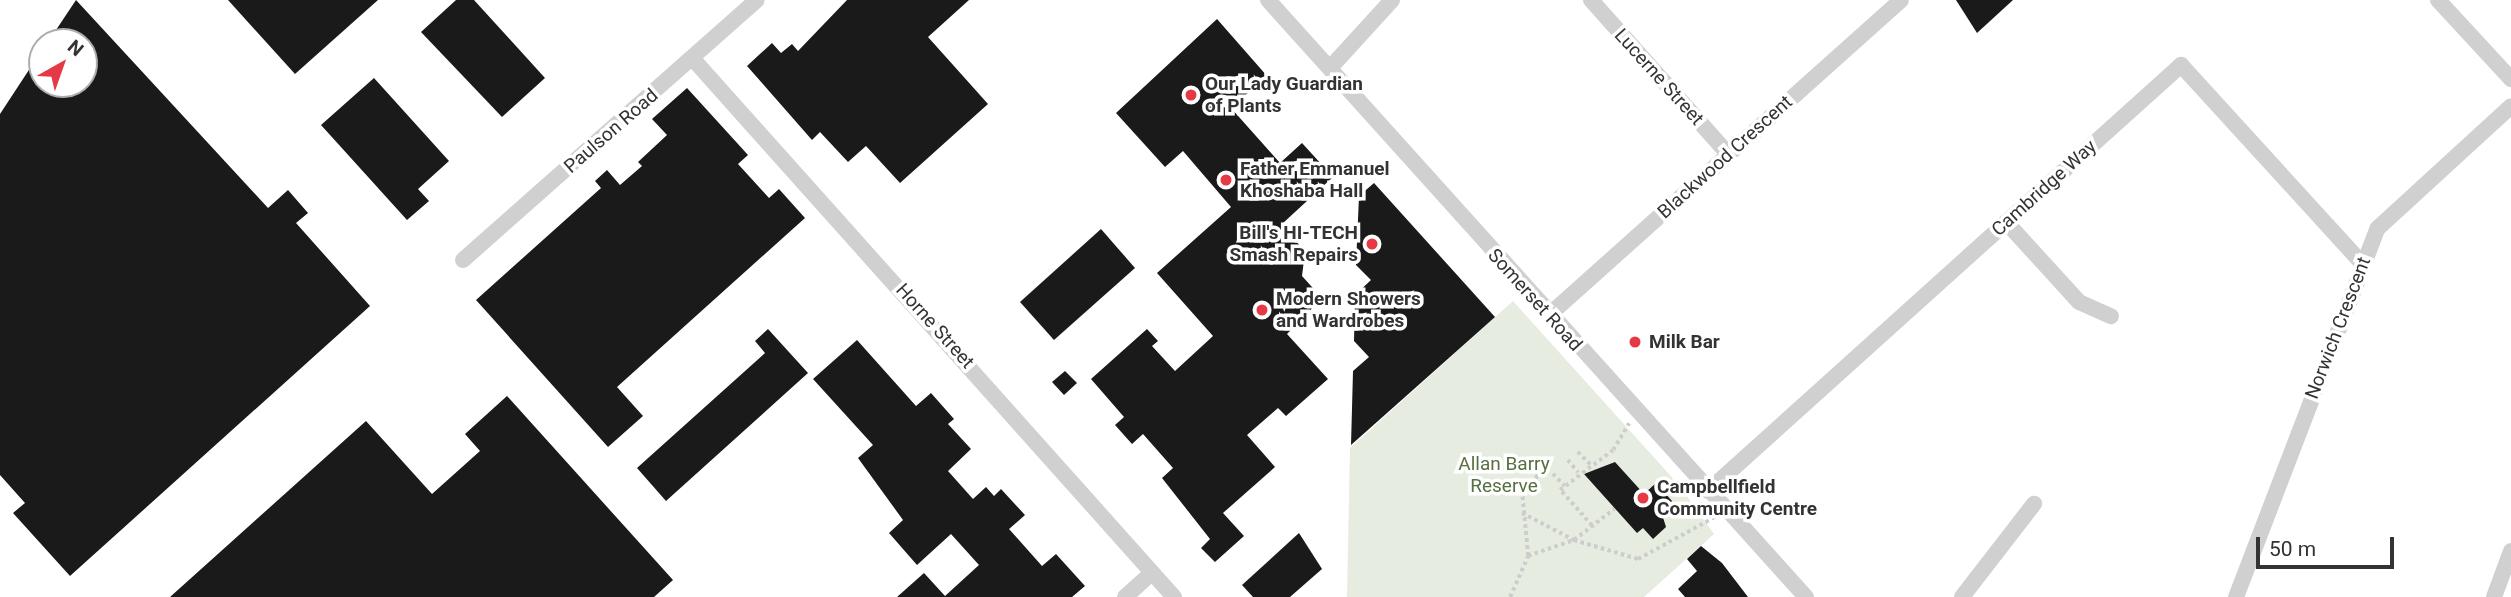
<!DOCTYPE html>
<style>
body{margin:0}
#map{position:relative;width:2511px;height:597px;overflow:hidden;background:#fff;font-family:Roboto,sans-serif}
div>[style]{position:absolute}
.green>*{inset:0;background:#e6ecdf}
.building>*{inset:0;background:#1a1a1a}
.path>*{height:3.5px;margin-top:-1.75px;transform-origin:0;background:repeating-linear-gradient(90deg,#cdcdcd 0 3.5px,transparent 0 7px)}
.minor>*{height:16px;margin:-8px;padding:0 8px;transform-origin:8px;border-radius:8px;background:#d0d0d0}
.dots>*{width:19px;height:19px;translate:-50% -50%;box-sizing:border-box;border:4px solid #fff;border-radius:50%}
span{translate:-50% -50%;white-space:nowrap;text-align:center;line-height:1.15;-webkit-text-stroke:7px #fff;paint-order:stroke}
.street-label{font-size:19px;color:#333}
.poi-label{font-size:19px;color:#333;font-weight:700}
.left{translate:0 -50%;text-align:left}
.right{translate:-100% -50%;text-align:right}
.park-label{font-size:19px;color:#56703f}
.north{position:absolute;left:28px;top:28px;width:70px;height:70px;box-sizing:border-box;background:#fff;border:2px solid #adadad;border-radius:50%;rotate:40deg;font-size:19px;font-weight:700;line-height:28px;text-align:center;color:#333}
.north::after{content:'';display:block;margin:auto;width:24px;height:32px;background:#e63946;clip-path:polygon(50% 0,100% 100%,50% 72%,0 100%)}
.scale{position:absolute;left:2256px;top:537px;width:138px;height:32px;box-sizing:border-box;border:4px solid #333;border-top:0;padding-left:9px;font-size:21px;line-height:24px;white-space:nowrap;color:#333;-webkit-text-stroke:5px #fff;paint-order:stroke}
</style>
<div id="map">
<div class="green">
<div style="clip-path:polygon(1513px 301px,1678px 484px,1714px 534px,1644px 597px,1347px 597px,1350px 448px)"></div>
</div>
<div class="building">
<div style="clip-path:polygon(76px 0,268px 208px,288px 190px,308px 213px,296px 223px,370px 306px,70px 576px,13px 513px,25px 503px,0 475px,0 114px,42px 50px,42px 84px,84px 84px,84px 42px,48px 42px)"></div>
<div style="clip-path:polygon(228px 0,378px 0,295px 74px)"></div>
<div style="clip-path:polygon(456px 0,474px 0,545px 78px,502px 117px,421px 32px)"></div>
<div style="clip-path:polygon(847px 0,969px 0,928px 37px,988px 104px,900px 183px,866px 146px,848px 162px,820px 132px,812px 140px,747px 66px,772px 43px,781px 53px,792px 44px,798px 51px)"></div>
<div style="clip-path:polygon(1956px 0,2013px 0,1977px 33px)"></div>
<div style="clip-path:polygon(1217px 19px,1267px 76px,1231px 108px,1280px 163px,1302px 143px,1333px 177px,1282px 224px,1305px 252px,1302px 276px,1322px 298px,1287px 334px,1328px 379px,1286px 416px,1278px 408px,1247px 435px,1275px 467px,1223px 513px,1244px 536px,1215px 562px,1201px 548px,1210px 539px,1162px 478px,1173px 468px,1143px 434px,1132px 444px,1115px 425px,1124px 417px,1091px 379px,1147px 329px,1158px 341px,1152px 346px,1175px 371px,1213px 336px,1157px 273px,1231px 207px,1183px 151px,1165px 167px,1116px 113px)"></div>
<div style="clip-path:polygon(374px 78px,449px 161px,418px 189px,429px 201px,407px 220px,321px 125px)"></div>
<div style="clip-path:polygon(687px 88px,748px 155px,738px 164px,769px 198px,779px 189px,805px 218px,617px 387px,643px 416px,608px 447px,476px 300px,601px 188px,595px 181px,607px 170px,620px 185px,642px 166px,638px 162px,667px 135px,652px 119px)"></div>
<div style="clip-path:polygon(1374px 183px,1495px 317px,1351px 445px,1353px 371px,1369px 357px,1354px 341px,1355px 295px,1371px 280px,1356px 265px,1359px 196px)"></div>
<div style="clip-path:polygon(1101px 229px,1135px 268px,1054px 340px,1020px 302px)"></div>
<div style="clip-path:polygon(768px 329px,808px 373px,666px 501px,637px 468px,765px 353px,755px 341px)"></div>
<div style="clip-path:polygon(857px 340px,916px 406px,931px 393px,954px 419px,948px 424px,971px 449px,948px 471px,973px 499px,986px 487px,994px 496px,1001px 489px,1025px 515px,1009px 529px,1042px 566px,1056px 554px,1085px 586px,1072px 597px,897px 597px,924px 573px,945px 596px,979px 565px,951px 534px,917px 565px,889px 533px,903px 520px,858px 458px,873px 445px,813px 379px)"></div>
<div style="clip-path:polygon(1065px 371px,1077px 383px,1064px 395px,1052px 382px)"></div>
<div style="clip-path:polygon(507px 396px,673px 580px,654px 597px,170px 597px,366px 421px,432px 494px,480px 451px,465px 434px)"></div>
<div style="clip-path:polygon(1615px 462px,1644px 494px,1656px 483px,1672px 501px,1661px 511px,1666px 527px,1653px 539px,1643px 528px,1637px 533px,1584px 474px)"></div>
<div style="clip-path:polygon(1299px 533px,1322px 569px,1290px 597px,1253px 597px,1242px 585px)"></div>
<div style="clip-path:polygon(1701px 546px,1722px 563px,1748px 597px,1685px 597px,1678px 589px,1697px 571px,1687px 559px)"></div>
</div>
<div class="path">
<div style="left:1578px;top:452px;width:18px;rotate:45deg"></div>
<div style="left:1568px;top:460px;width:16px;rotate:50deg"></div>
<div style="left:1553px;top:474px;width:17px;rotate:45deg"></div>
<div style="left:1522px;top:513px;width:59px;rotate:27.4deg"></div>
<div style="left:1574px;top:540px;width:51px;rotate:-37.8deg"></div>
<div style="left:1592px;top:526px;width:48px;rotate:-131.6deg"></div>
<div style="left:1560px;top:490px;width:66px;rotate:-37deg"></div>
<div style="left:1613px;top:450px;width:31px;rotate:-59deg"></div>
<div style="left:1528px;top:556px;width:49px;rotate:-19.2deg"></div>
<div style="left:1574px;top:540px;width:67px;rotate:16.5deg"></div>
<div style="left:1638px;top:559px;width:88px;rotate:-28.6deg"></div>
<div style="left:1510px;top:597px;width:45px;rotate:-66.3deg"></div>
<div style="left:1528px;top:556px;width:62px;rotate:-95.5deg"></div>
<div style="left:1522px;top:494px;width:25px;rotate:-50deg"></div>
</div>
<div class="minor">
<div style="left:1268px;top:0;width:804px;rotate:47.98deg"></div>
<div style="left:1591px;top:0;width:206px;rotate:48.3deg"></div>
<div style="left:2438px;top:0;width:108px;rotate:47.3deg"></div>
<div style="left:693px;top:59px;width:722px;rotate:48.2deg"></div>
<div style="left:1330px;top:68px;width:92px;rotate:-47.6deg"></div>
<div style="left:2006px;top:222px;width:108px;rotate:47.6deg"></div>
<div style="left:2079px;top:302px;width:35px;rotate:24deg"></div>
<div style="left:463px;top:260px;width:392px;rotate:-41.5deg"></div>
<div style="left:1549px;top:315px;width:472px;rotate:-41.8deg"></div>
<div style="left:1708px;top:491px;width:637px;rotate:-42.01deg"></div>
<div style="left:2181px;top:65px;width:268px;rotate:47.6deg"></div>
<div style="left:1125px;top:597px;width:36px;rotate:-42deg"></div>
<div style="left:1962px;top:597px;width:118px;rotate:-52.3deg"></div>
<div style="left:2236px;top:597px;width:395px;rotate:-69deg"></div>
<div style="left:2378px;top:228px;width:180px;rotate:-42.5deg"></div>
<div style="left:2494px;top:597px;width:49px;rotate:-69.7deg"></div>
</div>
<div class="dots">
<div style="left:1191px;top:95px;background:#e63946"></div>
<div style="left:1226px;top:180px;background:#e63946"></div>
<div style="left:1372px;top:244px;background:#e63946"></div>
<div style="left:1262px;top:310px;background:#e63946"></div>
<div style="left:1635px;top:342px;background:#e63946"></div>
<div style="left:1643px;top:498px;background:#e63946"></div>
</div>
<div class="street-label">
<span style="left:1659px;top:77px;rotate:48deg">Lucerne Street</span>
<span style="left:611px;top:131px;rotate:-41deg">Paulson Road</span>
<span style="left:1725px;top:157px;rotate:-42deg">Blackwood Crescent</span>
<span style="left:2044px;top:188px;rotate:-42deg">Cambridge Way</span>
<span style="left:1535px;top:300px;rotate:48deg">Somerset Road</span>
<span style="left:935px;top:326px;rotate:48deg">Horne Street</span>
<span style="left:2338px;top:328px;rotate:-69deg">Norwich Crescent</span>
</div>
<div class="poi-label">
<span class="left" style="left:1205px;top:95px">Our Lady Guardian<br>of Plants</span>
<span class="left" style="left:1240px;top:180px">Father Emmanuel<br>Khoshaba Hall</span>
<span class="right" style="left:1358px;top:244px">Bill's HI-TECH<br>Smash Repairs</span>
<span class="left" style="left:1276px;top:310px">Modern Showers<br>and Wardrobes</span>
<span class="left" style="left:1649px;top:342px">Milk Bar</span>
<span class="left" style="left:1657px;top:498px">Campbellfield<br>Community Centre</span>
</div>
<div class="park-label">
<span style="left:1504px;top:475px">Allan Barry<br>Reserve</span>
</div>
<div class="north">N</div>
<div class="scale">50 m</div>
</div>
